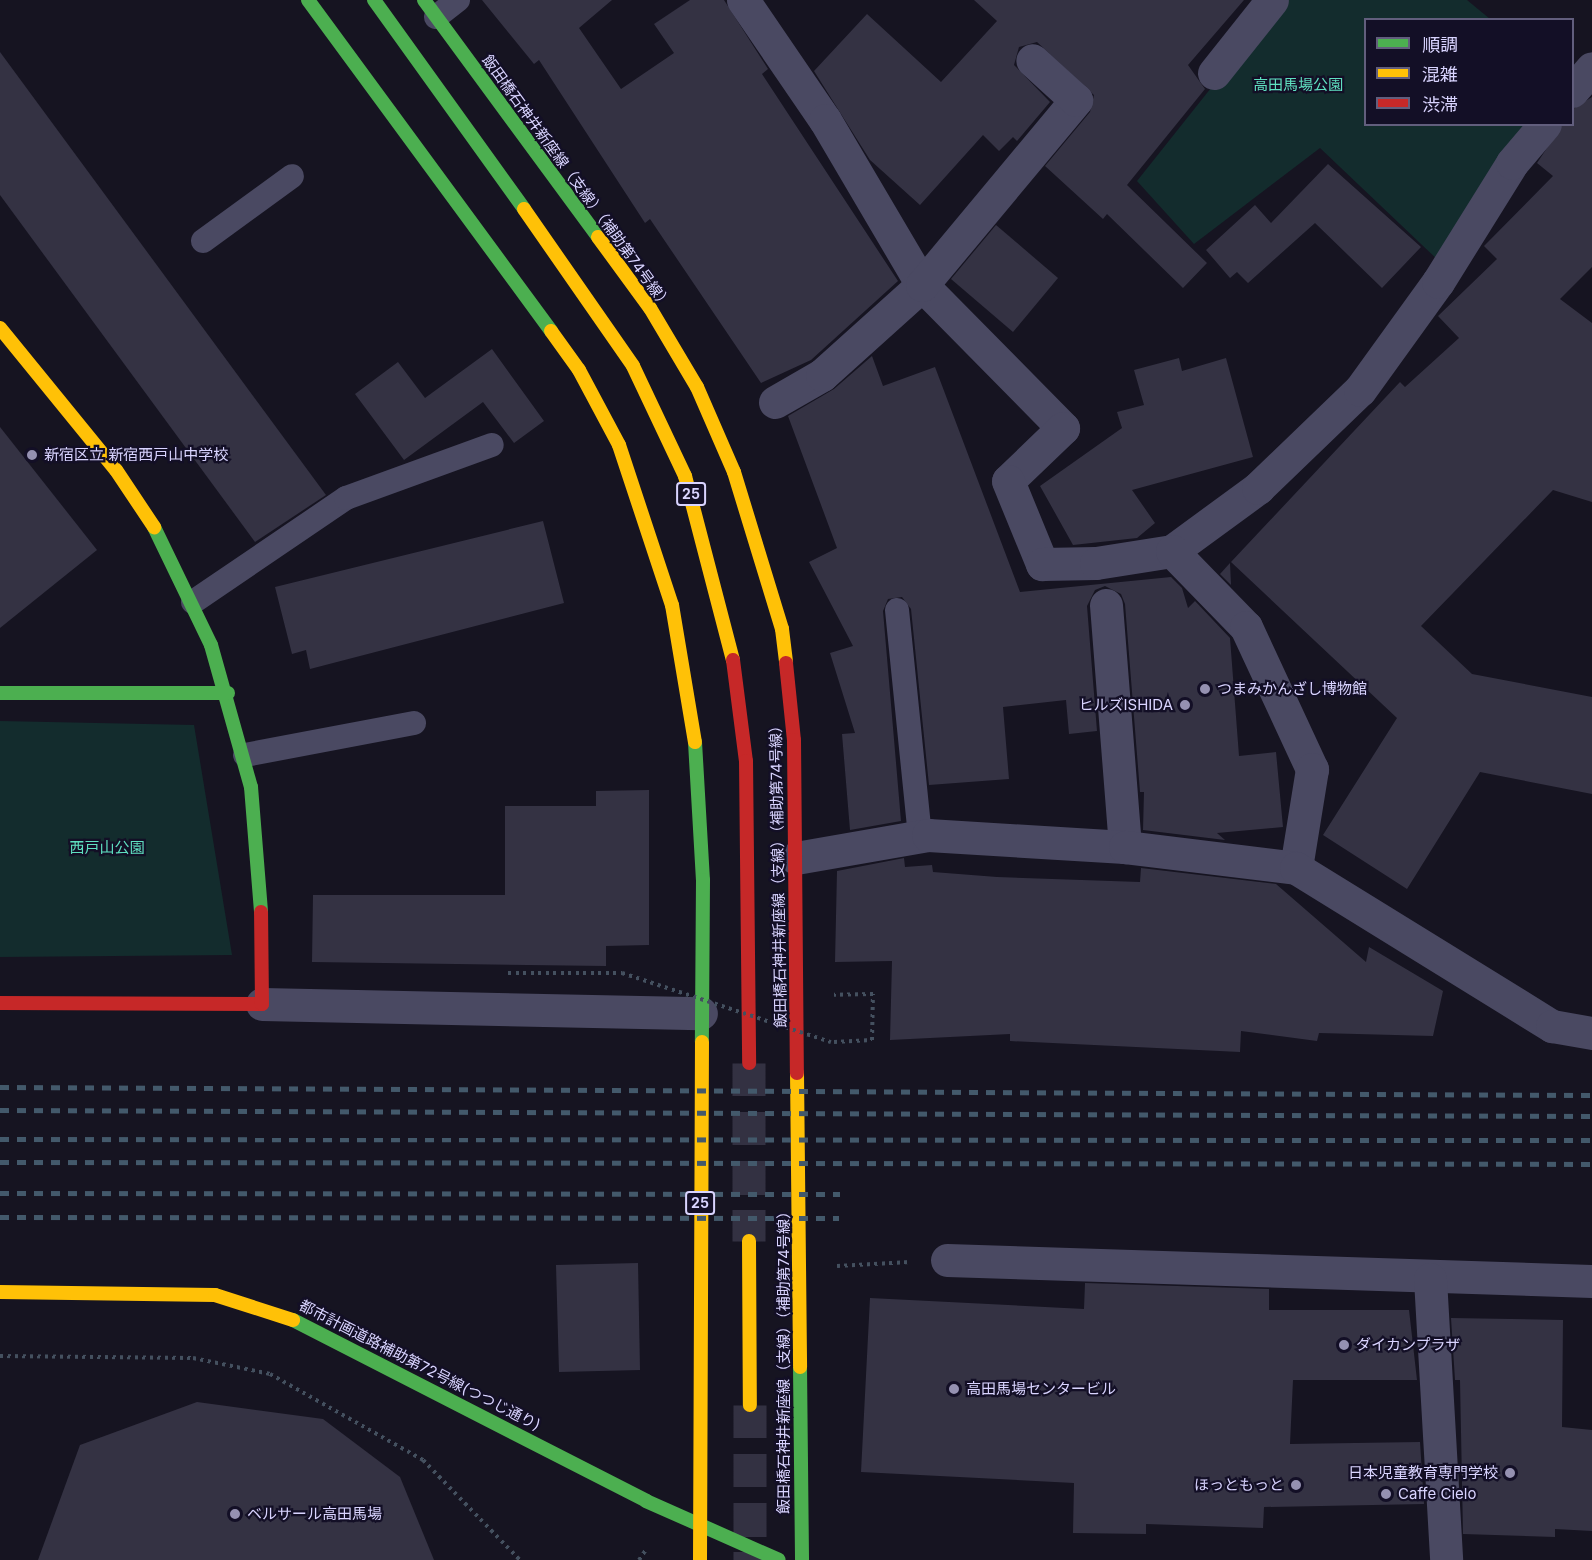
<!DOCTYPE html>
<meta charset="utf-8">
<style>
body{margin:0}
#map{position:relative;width:1592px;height:1560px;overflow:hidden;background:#161421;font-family:Inter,"Noto Sans JP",sans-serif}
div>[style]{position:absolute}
.green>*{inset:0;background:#132c2d}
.building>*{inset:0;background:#343243}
.primary-tunnel>*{height:33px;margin-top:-16.5px;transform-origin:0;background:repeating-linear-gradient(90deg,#333142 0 33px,transparent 0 49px)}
.path>*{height:4px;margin-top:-2px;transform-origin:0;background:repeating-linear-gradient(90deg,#44505f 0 3px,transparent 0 7.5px)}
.lane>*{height:24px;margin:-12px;padding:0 12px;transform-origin:12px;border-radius:12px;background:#4a4962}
.street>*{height:33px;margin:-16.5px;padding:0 16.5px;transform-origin:16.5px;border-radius:16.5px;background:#4a4962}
.fast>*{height:14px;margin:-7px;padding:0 7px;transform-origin:7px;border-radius:7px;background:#4caf50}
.slow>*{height:14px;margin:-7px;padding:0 7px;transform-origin:7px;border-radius:7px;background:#ffc107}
.jam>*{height:14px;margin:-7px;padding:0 7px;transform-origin:7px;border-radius:7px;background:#c62828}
.rail>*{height:4.5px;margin-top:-2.25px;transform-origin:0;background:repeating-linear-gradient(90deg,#43596b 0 9px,transparent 0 17px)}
.path-bridge>*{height:4px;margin-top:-2px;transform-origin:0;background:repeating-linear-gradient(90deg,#44505f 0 3px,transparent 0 7.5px)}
.dots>*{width:16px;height:16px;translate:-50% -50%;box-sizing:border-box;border:3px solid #130f26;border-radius:50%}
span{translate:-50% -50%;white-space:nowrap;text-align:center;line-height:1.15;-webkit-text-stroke:4.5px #130f26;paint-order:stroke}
.shield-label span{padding:2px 4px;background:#130f26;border:2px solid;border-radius:4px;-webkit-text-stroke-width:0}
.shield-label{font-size:14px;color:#d9d4ff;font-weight:700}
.park-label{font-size:15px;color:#5fe0c0}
.street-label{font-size:15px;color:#d9d4ff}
.poi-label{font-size:15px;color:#d9d4ff}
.left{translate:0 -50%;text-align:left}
.right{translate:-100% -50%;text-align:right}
.legend{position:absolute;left:1364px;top:18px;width:210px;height:108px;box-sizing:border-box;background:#130f26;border:2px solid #625e7d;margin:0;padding:8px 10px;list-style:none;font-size:18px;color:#d9d4ff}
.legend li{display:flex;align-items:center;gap:12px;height:30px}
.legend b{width:30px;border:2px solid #625e7d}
</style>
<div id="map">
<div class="green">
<div style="clip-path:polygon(1281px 0,1467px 0,1490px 19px,1366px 20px,1366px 124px,1529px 125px,1441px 263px,1320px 148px,1194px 244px,1137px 181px)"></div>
<div style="clip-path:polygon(0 721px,194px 725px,232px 955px,0 957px)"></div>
</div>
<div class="building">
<div style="clip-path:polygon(482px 0,612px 0,579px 28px,621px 89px,674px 53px,654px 24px,690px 0,724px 0,768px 69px,762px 74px,898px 281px,811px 360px,761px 383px,650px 219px,645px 223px,539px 60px,534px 64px)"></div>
<div style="clip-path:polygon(974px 0,1244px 0,1188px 65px,1205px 89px,1127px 185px,1207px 263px,1183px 288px,1107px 214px,1103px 219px,1045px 166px,1090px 112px,1094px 95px,1037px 42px,1019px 47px,1014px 65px,1050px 102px,1017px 141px,1013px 137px,999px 151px,983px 135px,920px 205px,870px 160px,814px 71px,867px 14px,941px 82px,997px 21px)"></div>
<div style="clip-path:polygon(0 52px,326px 495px,255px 542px,0 195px)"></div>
<div style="clip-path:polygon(1592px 97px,1592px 267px,1560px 299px,1592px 323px,1592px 502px,1553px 490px,1421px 626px,1472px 674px,1592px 697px,1592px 794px,1480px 772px,1407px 889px,1323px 835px,1397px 718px,1231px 562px,1400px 382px,1405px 387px,1459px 338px,1438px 316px,1497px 259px,1484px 246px,1553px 176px,1537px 163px,1563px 124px,1572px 124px,1573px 109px)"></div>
<div style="clip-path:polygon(1328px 164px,1421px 247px,1382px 288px,1315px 223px,1248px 283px,1237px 272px,1230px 278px,1206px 250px,1255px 205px,1271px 223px)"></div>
<div style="clip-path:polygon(996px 225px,1058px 278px,1013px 332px,951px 279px)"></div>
<div style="clip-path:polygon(492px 349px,544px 421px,514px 443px,483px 402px,404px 460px,355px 394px,398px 362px,425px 398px)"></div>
<div style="clip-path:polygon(872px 356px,883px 386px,935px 367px,1020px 592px,1171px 577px,1182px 588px,1188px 608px,1195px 601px,1230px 638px,1239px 756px,1276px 752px,1283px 827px,1217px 833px,1225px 840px,1143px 830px,1144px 792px,1140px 792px,1125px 604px,1121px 594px,1105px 586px,1095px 590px,1087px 606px,1097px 731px,1069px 734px,1066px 700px,1003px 707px,1009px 779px,929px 785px,911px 609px,902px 597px,888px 599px,883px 611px,901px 821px,850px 830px,842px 734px,855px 733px,830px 653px,853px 646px,809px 562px,837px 548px,788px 416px,834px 389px)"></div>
<div style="clip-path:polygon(1179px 358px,1182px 371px,1226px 358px,1253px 457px,1132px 490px,1155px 523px,1137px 538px,1073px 545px,1040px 486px,1122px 428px,1117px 412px,1144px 405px,1134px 370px)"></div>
<div style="clip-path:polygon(0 427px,97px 550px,0 628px)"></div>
<div style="clip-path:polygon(543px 521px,564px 603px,310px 669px,306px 650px,292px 654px,275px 587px)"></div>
<div style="clip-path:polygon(1230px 563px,1231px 585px,1220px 574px)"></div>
<div style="clip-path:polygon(649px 790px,649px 945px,606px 946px,606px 966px,312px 962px,313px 895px,505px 895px,505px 806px,596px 806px,596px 791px)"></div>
<div style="clip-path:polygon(904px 858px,905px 867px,932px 865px,933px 872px,997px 877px,1140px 882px,1141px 868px,1276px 884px,1366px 962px,1369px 947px,1443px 991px,1433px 1036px,1319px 1033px,1317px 1041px,1241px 1031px,1240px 1052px,1010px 1041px,1010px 1034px,890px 1040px,892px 961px,835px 962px,837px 871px)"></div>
<div style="clip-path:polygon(638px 1263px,640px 1370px,559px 1372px,556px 1265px)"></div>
<div style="clip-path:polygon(1085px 1283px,1269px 1289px,1269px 1310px,1409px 1310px,1417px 1380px,1293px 1380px,1290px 1444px,1420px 1442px,1424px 1504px,1264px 1507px,1263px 1528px,1146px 1524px,1146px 1534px,1073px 1533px,1074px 1483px,861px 1472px,870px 1298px,1084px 1309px)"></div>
<div style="clip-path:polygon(1451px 1318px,1563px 1320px,1562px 1427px,1592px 1430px,1592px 1531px,1555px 1529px,1555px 1537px,1463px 1534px,1460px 1380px,1455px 1380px)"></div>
<div style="clip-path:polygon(197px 1402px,323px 1419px,400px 1477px,434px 1560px,38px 1560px,80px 1445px)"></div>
</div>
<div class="primary-tunnel">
<div style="left:749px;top:1063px;width:178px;rotate:90deg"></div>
<div style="left:750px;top:1405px;width:155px;rotate:90deg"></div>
</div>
<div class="path">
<div style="left:834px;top:1042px;width:38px;rotate:-3deg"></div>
<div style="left:872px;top:1040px;width:46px;rotate:-88.8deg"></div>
<div style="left:873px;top:994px;width:39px;rotate:179deg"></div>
<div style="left:837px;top:1266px;width:73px;rotate:-3.1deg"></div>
<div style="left:0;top:1356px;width:193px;rotate:0.6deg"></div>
<div style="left:193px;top:1358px;width:79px;rotate:11.7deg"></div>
<div style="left:270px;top:1374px;width:176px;rotate:29.3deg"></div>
<div style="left:423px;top:1460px;width:139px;rotate:45.9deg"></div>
<div style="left:639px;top:1560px;width:11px;rotate:-56deg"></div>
</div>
<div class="lane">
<div style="left:436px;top:17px;width:28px;rotate:-38deg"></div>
<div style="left:203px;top:241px;width:110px;rotate:-36.1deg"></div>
<div style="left:193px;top:602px;width:185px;rotate:-34.2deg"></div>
<div style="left:346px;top:498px;width:155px;rotate:-20deg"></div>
<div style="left:897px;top:610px;width:227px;rotate:84.2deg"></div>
<div style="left:245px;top:755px;width:172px;rotate:-10.7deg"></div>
</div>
<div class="street">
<div style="left:743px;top:0;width:145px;rotate:55.7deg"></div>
<div style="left:825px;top:120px;width:191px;rotate:59.5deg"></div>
<div style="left:922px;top:285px;width:201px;rotate:45.4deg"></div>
<div style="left:1063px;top:428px;width:76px;rotate:136.1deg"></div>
<div style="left:1008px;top:481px;width:90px;rotate:67.7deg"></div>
<div style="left:1042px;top:564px;width:54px;rotate:-1.1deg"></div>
<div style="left:1096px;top:563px;width:77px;rotate:-9deg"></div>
<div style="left:1172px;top:551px;width:107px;rotate:-36.2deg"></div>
<div style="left:1258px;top:488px;width:141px;rotate:-43.9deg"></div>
<div style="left:1360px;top:390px;width:133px;rotate:-54.2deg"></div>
<div style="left:1438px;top:282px;width:140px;rotate:-58.1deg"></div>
<div style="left:1512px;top:163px;width:51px;rotate:-49.8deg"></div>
<div style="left:1214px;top:73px;width:93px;rotate:-51.5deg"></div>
<div style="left:1572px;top:91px;width:30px;rotate:-49deg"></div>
<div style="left:775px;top:402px;width:54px;rotate:-29.9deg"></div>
<div style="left:822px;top:375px;width:135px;rotate:-42deg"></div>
<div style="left:922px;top:285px;width:241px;rotate:-50.2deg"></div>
<div style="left:1076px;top:100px;width:59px;rotate:-137.7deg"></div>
<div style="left:1172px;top:551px;width:106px;rotate:45.8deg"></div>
<div style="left:1246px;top:627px;width:157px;rotate:65.1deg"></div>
<div style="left:1312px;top:769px;width:100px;rotate:99.2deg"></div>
<div style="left:1106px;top:605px;width:243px;rotate:85.5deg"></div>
<div style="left:796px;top:858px;width:134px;rotate:-9.9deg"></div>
<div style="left:928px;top:835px;width:197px;rotate:3.5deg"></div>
<div style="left:1125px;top:847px;width:172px;rotate:7deg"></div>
<div style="left:1296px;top:868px;width:301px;rotate:31.7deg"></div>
<div style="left:1552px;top:1026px;width:41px;rotate:9.9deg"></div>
<div style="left:262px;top:1004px;width:439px;rotate:1.2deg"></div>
<div style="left:947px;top:1260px;width:645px;rotate:1.86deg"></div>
<div style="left:1430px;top:1279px;width:281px;rotate:86.7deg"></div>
</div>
<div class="fast">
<div style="left:308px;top:0;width:411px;rotate:53.7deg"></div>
<div style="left:374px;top:0;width:257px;rotate:54.3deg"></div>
<div style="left:424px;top:0;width:294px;rotate:53.7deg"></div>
<div style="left:154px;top:527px;width:131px;rotate:64.2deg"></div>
<div style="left:211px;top:645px;width:148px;rotate:74.3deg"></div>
<div style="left:251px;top:787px;width:125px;rotate:85.4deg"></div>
<div style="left:0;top:693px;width:228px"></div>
<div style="left:695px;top:742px;width:138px;rotate:86.7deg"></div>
<div style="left:703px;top:880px;width:162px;rotate:90.4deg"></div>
<div style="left:293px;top:1320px;width:397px;rotate:27.1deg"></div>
<div style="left:646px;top:1501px;width:145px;rotate:23.9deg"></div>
<div style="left:800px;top:1367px;width:193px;rotate:89.4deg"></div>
</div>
<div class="slow">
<div style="left:524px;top:209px;width:191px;rotate:55.2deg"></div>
<div style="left:633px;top:366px;width:122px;rotate:64.7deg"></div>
<div style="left:685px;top:476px;width:190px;rotate:75.4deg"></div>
<div style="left:598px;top:237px;width:88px;rotate:53.8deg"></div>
<div style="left:650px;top:308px;width:92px;rotate:59.3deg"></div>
<div style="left:697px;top:387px;width:93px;rotate:66.5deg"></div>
<div style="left:734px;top:472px;width:164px;rotate:73deg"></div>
<div style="left:782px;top:629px;width:34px;rotate:83deg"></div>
<div style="left:0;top:328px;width:183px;rotate:50.8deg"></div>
<div style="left:116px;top:470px;width:69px;rotate:56.3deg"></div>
<div style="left:551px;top:331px;width:48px;rotate:54.3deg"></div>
<div style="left:579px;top:370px;width:85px;rotate:61.9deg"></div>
<div style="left:619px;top:445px;width:169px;rotate:71.7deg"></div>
<div style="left:672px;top:605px;width:139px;rotate:80.5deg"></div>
<div style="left:797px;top:1073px;width:294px;rotate:89.4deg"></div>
<div style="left:749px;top:1241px;width:164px;rotate:89.7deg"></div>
<div style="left:0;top:1292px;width:215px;rotate:0.8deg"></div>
<div style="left:215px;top:1295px;width:82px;rotate:17.8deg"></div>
<div style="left:700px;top:1560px;width:518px;rotate:-89.78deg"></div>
</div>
<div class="jam">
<div style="left:733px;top:660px;width:102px;rotate:82.7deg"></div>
<div style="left:746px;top:761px;width:302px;rotate:89.4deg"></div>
<div style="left:786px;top:663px;width:77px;rotate:84.1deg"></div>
<div style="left:794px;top:740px;width:333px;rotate:89.5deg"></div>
<div style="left:0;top:1003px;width:262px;rotate:0.2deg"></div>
<div style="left:262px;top:1004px;width:92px;rotate:-90.6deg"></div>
</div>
<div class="rail">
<div style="left:0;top:1087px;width:1592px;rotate:0.29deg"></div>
<div style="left:0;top:1110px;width:1592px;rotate:0.22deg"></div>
<div style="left:0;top:1139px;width:1592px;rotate:0.04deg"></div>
<div style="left:0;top:1162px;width:1592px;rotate:0.07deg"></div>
<div style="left:0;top:1193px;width:840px;rotate:0.07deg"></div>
<div style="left:0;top:1217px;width:839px;rotate:0.07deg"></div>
</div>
<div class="path-bridge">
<div style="left:508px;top:973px;width:114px"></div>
<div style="left:622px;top:973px;width:220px;rotate:18.3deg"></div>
</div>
<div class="dots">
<div style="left:32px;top:455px;background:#9591b1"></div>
<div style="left:1205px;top:689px;background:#9591b1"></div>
<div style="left:1185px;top:705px;background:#9591b1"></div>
<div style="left:1344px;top:1345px;background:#9591b1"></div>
<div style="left:954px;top:1389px;background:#9591b1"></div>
<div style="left:1510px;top:1473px;background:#9591b1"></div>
<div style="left:1296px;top:1485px;background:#9591b1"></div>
<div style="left:1386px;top:1494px;background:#9591b1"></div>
<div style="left:235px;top:1514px;background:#9591b1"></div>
</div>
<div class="shield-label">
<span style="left:691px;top:494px">25</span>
<span style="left:700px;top:1203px">25</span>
</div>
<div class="park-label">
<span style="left:1298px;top:85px">高田馬場公園</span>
<span style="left:107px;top:848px">西戸山公園</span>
</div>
<div class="street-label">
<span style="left:577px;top:182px;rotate:54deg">飯田橋石神井新座線（支線）（補助第74号線）</span>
<span style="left:778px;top:873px;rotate:-91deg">飯田橋石神井新座線（支線）（補助第74号線）</span>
<span style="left:784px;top:1359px;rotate:-90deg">飯田橋石神井新座線（支線）（補助第74号線）</span>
<span style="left:420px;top:1365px;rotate:27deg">都市計画道路補助第72号線(つつじ通り)</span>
</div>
<div class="poi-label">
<span class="left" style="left:44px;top:455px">新宿区立 新宿西戸山中学校</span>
<span class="left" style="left:1217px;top:689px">つまみかんざし博物館</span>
<span class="right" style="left:1173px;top:705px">ヒルズISHIDA</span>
<span class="left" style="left:1356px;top:1345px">ダイカンプラザ</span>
<span class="left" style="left:966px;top:1389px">高田馬場センタービル</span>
<span class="right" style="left:1498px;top:1473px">日本児童教育専門学校</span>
<span class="right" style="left:1284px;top:1485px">ほっともっと</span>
<span class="left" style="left:1398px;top:1494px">Caffe Cielo</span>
<span class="left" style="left:247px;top:1514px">ベルサール高田馬場</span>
</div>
<ul class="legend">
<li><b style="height:8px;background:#4caf50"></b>順調</li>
<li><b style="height:8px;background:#ffc107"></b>混雑</li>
<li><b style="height:8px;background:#c62828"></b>渋滞</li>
</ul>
</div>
